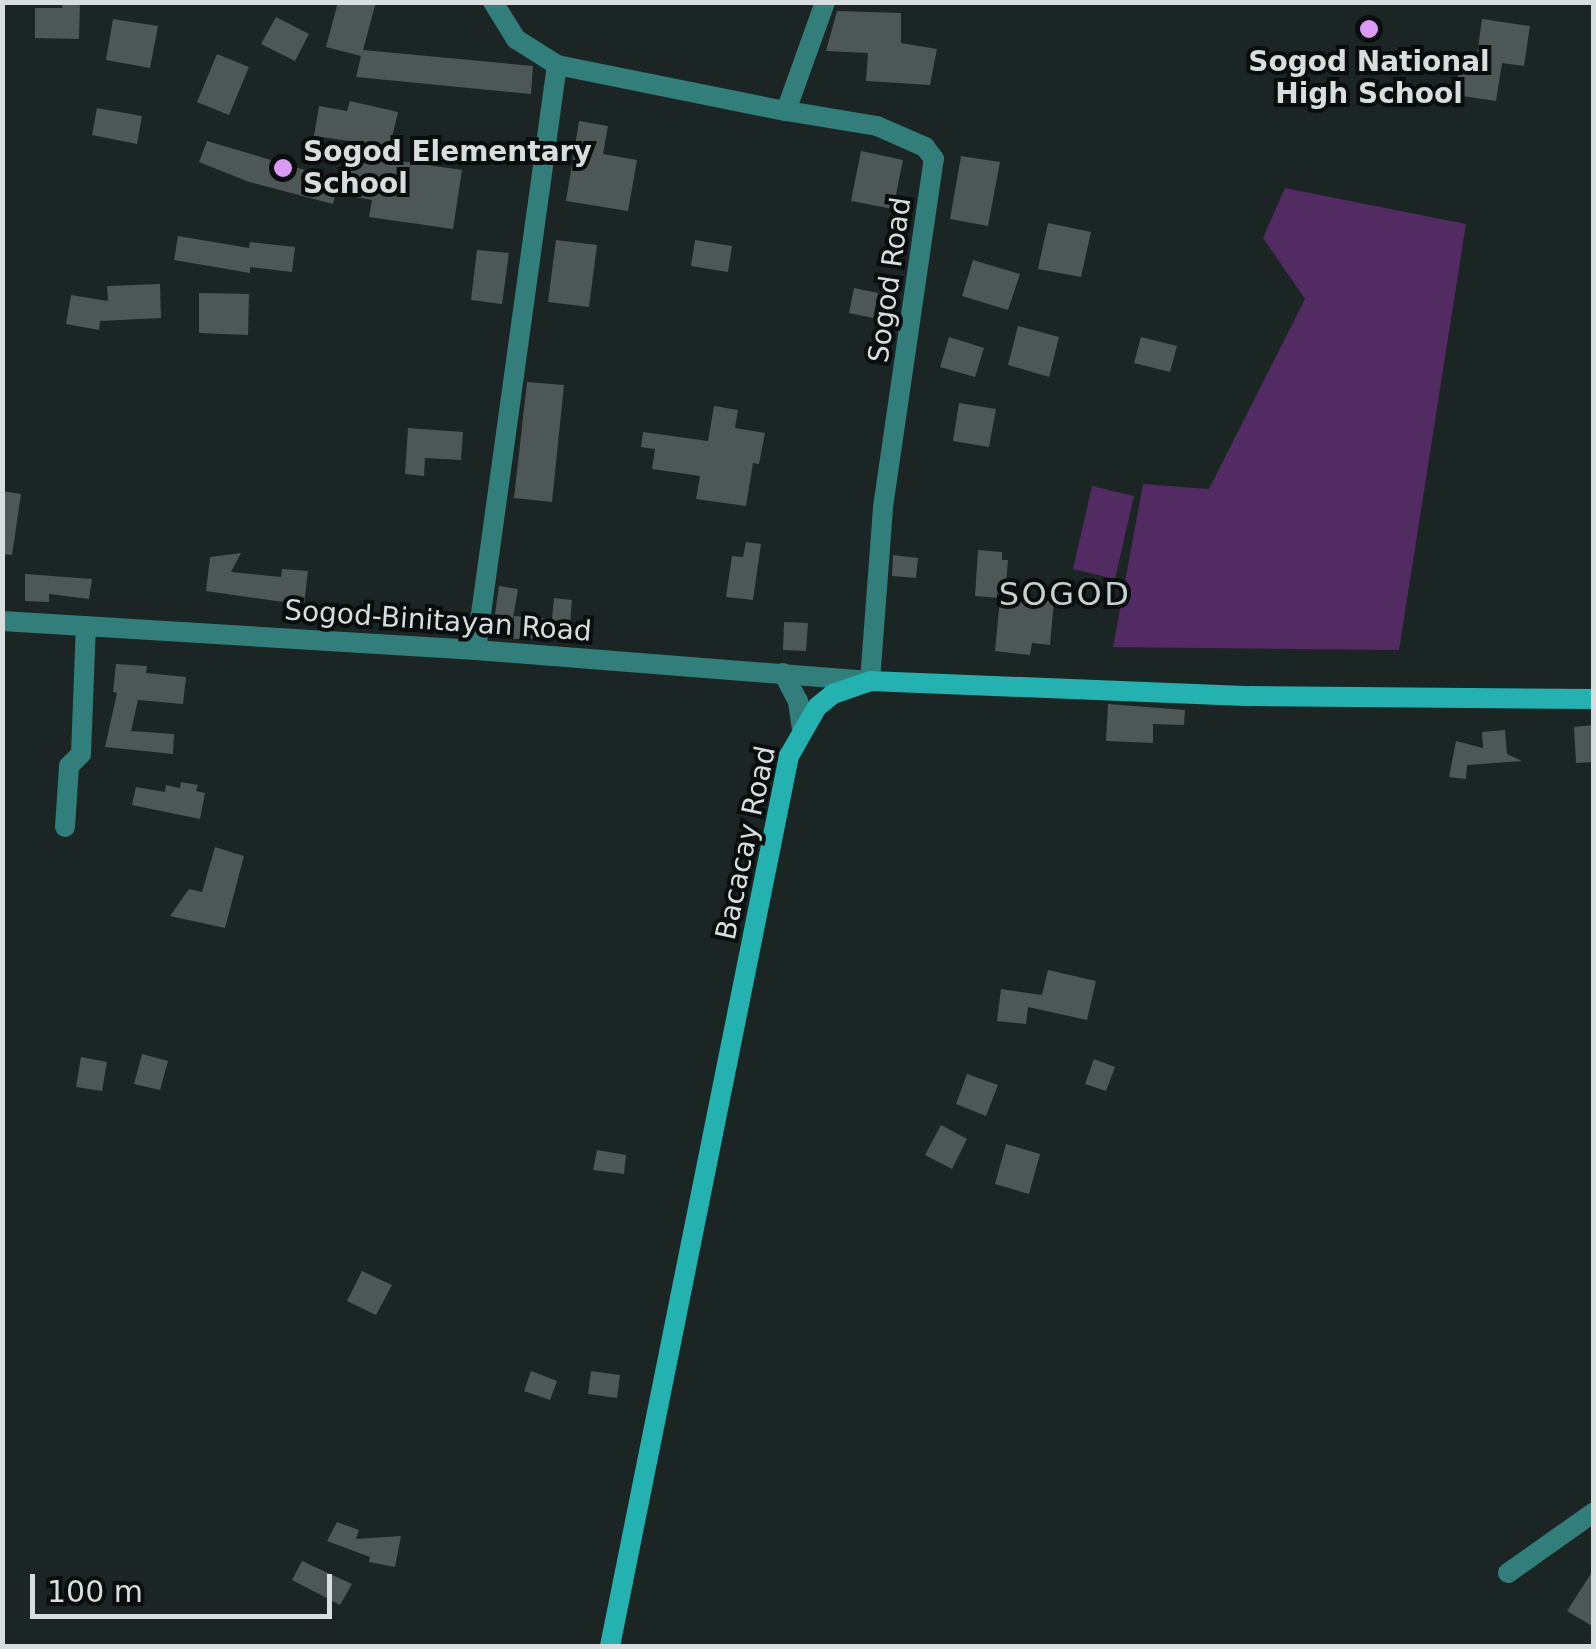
<!DOCTYPE html>
<style>
body{margin:0}
#map{position:relative;width:1596px;height:1649px;overflow:hidden;background:#1b2524;font-family:"DejaVu Sans",sans-serif}
div>[style]{position:absolute}
.green>*{inset:0;background:#512b61}
.building>*{inset:0;background:#4c5756}
.minor>*{height:20px;margin:-10px;padding:0 10px;transform-origin:10px;border-radius:10px;background:#317e7b}
.secondary>*{height:20px;margin:-10px;padding:0 10px;transform-origin:10px;border-radius:10px;background:#23b2af}
.dots>*{width:28px;height:28px;translate:-50% -50%;box-sizing:border-box;border:5px solid #090d0d;border-radius:50%}
span{translate:-50% -50%;white-space:nowrap;text-align:center;line-height:1.15;-webkit-text-stroke:8px #090d0d;paint-order:stroke}
.poi-label{font-size:28px;color:#d8dedd;font-weight:700}
.left{translate:0 -50%;text-align:left}
.street-label{font-size:28px;color:#d8dedd}
.quarter-label{font-size:32px;color:#c5d1d1;letter-spacing:2.5px}
.frame{position:absolute;inset:0;border:5px solid #d8dedd;pointer-events:none}
.scale{position:absolute;left:30px;top:1574px;width:302px;height:45px;box-sizing:border-box;border:5px solid #d8dedd;border-top:0;padding-left:12px;font-size:30px;line-height:35px;white-space:nowrap;color:#d8dedd;-webkit-text-stroke:8px #090d0d;paint-order:stroke}
</style>
<div id="map">
<div class="green">
<div style="clip-path:polygon(1285px 188px,1466px 224px,1399px 650px,1113px 647px,1143px 484px,1209px 489px,1305px 299px,1263px 238px)"></div>
<div style="clip-path:polygon(1092px 486px,1134px 496px,1115px 579px,1073px 569px)"></div>
</div>
<div class="building">
<div style="clip-path:polygon(63px 2px,80px 2px,79px 39px,35px 38px,35px 8px,62px 8px)"></div>
<div style="clip-path:polygon(338px 2px,376px 2px,363px 50px,533px 66px,531px 94px,356px 77px,361px 56px,326px 47px)"></div>
<div style="clip-path:polygon(837px 11px,901px 13px,901px 43px,937px 49px,930px 85px,866px 81px,868px 53px,826px 51px)"></div>
<div style="clip-path:polygon(276px 17px,309px 34px,295px 61px,261px 44px)"></div>
<div style="clip-path:polygon(113px 19px,158px 26px,150px 68px,106px 60px)"></div>
<div style="clip-path:polygon(1482px 19px,1530px 26px,1524px 66px,1502px 63px,1496px 101px,1455px 95px,1462px 52px,1477px 54px)"></div>
<div style="clip-path:polygon(217px 54px,249px 67px,229px 115px,197px 102px)"></div>
<div style="clip-path:polygon(350px 101px,398px 112px,387px 159px,462px 170px,453px 229px,369px 217px,372px 200px,339px 194px,349px 141px,314px 136px,319px 106px,347px 111px)"></div>
<div style="clip-path:polygon(97px 108px,142px 116px,137px 144px,92px 135px)"></div>
<div style="clip-path:polygon(579px 121px,608px 126px,603px 154px,637px 160px,628px 211px,566px 201px)"></div>
<div style="clip-path:polygon(207px 141px,339px 180px,333px 204px,249px 182px,199px 162px)"></div>
<div style="clip-path:polygon(861px 151px,903px 160px,893px 209px,851px 201px)"></div>
<div style="clip-path:polygon(961px 156px,1000px 162px,988px 226px,950px 219px)"></div>
<div style="clip-path:polygon(1048px 223px,1091px 232px,1081px 277px,1038px 269px)"></div>
<div style="clip-path:polygon(178px 236px,249px 248px,250px 242px,295px 247px,292px 272px,250px 267px,250px 273px,174px 260px)"></div>
<div style="clip-path:polygon(556px 240px,597px 245px,589px 307px,548px 302px)"></div>
<div style="clip-path:polygon(695px 240px,732px 246px,728px 272px,691px 266px)"></div>
<div style="clip-path:polygon(477px 250px,509px 253px,502px 304px,471px 300px)"></div>
<div style="clip-path:polygon(973px 260px,1020px 274px,1008px 310px,962px 296px)"></div>
<div style="clip-path:polygon(160px 284px,161px 318px,100px 321px,99px 330px,66px 324px,71px 295px,108px 301px,107px 286px)"></div>
<div style="clip-path:polygon(854px 288px,878px 293px,873px 318px,849px 313px)"></div>
<div style="clip-path:polygon(199px 293px,249px 294px,248px 335px,199px 333px)"></div>
<div style="clip-path:polygon(1018px 326px,1059px 337px,1049px 377px,1008px 365px)"></div>
<div style="clip-path:polygon(949px 337px,984px 348px,975px 377px,940px 367px)"></div>
<div style="clip-path:polygon(1141px 337px,1177px 346px,1170px 372px,1134px 363px)"></div>
<div style="clip-path:polygon(527px 382px,564px 385px,552px 502px,514px 498px)"></div>
<div style="clip-path:polygon(959px 403px,996px 409px,989px 447px,953px 441px)"></div>
<div style="clip-path:polygon(714px 406px,738px 410px,735px 428px,765px 433px,759px 464px,753px 463px,746px 506px,696px 499px,700px 476px,652px 469px,655px 449px,641px 447px,643px 432px,708px 441px)"></div>
<div style="clip-path:polygon(408px 428px,463px 432px,461px 460px,425px 458px,424px 476px,405px 474px)"></div>
<div style="clip-path:polygon(2px 491px,21px 494px,12px 555px,2px 554px)"></div>
<div style="clip-path:polygon(746px 542px,761px 544px,753px 600px,726px 597px,732px 556px,743px 557px)"></div>
<div style="clip-path:polygon(978px 550px,1002px 552px,1002px 560px,1008px 560px,1005px 597px,1054px 601px,1050px 645px,1032px 643px,1030px 655px,995px 651px,1000px 598px,975px 596px)"></div>
<div style="clip-path:polygon(241px 553px,231px 572px,281px 577px,282px 569px,308px 571px,304px 605px,206px 591px,210px 557px)"></div>
<div style="clip-path:polygon(893px 555px,918px 558px,916px 578px,892px 576px)"></div>
<div style="clip-path:polygon(25px 574px,92px 579px,89px 599px,49px 594px,49px 602px,25px 601px)"></div>
<div style="clip-path:polygon(499px 586px,518px 589px,512px 624px,494px 621px)"></div>
<div style="clip-path:polygon(554px 598px,572px 600px,569px 638px,512px 639px,514px 616px,552px 619px)"></div>
<div style="clip-path:polygon(784px 622px,808px 623px,806px 651px,783px 650px)"></div>
<div style="clip-path:polygon(116px 664px,147px 666px,146px 673px,186px 677px,183px 704px,138px 700px,131px 731px,174px 734px,173px 754px,105px 747px,117px 693px,113px 692px)"></div>
<div style="clip-path:polygon(1108px 704px,1185px 710px,1184px 725px,1153px 724px,1153px 743px,1106px 741px)"></div>
<div style="clip-path:polygon(1594px 725px,1594px 762px,1576px 763px,1574px 727px)"></div>
<div style="clip-path:polygon(1505px 730px,1507px 754px,1522px 761px,1467px 765px,1466px 779px,1449px 777px,1456px 741px,1483px 748px,1482px 732px)"></div>
<div style="clip-path:polygon(181px 782px,198px 785px,196px 791px,205px 793px,200px 819px,132px 805px,136px 787px,165px 792px,166px 785px,180px 788px)"></div>
<div style="clip-path:polygon(215px 847px,244px 856px,225px 928px,170px 916px,189px 889px,202px 892px)"></div>
<div style="clip-path:polygon(1048px 970px,1096px 981px,1087px 1020px,1028px 1007px,1026px 1024px,997px 1021px,1001px 989px,1042px 995px)"></div>
<div style="clip-path:polygon(142px 1054px,168px 1061px,160px 1090px,134px 1084px)"></div>
<div style="clip-path:polygon(81px 1057px,107px 1062px,102px 1091px,76px 1087px)"></div>
<div style="clip-path:polygon(1094px 1059px,1115px 1067px,1106px 1091px,1085px 1084px)"></div>
<div style="clip-path:polygon(967px 1074px,998px 1085px,986px 1116px,956px 1104px)"></div>
<div style="clip-path:polygon(941px 1125px,967px 1139px,952px 1169px,925px 1155px)"></div>
<div style="clip-path:polygon(1006px 1144px,1040px 1154px,1029px 1194px,995px 1184px)"></div>
<div style="clip-path:polygon(597px 1150px,626px 1155px,624px 1174px,593px 1170px)"></div>
<div style="clip-path:polygon(362px 1271px,392px 1285px,376px 1315px,347px 1301px)"></div>
<div style="clip-path:polygon(531px 1371px,557px 1381px,550px 1400px,524px 1391px)"></div>
<div style="clip-path:polygon(591px 1371px,620px 1375px,617px 1398px,588px 1394px)"></div>
<div style="clip-path:polygon(337px 1522px,359px 1530px,356px 1539px,401px 1536px,395px 1567px,369px 1562px,370px 1557px,327px 1541px)"></div>
<div style="clip-path:polygon(302px 1561px,352px 1584px,340px 1605px,292px 1580px)"></div>
<div style="clip-path:polygon(1594px 1569px,1594px 1627px,1567px 1611px)"></div>
</div>
<div class="minor">
<div style="left:493px;top:2px;width:44px;rotate:58.1deg"></div>
<div style="left:516px;top:39px;width:49px;rotate:32.4deg"></div>
<div style="left:557px;top:65px;width:234px;rotate:11.4deg"></div>
<div style="left:2px;top:621px;width:475px;rotate:3.5deg"></div>
<div style="left:476px;top:650px;width:395px;rotate:4.5deg"></div>
<div style="left:870px;top:681px;width:174px;rotate:-85.7deg"></div>
<div style="left:883px;top:507px;width:352px;rotate:-81.7deg"></div>
<div style="left:934px;top:159px;width:15px;rotate:-127deg"></div>
<div style="left:925px;top:147px;width:52px;rotate:-156.4deg"></div>
<div style="left:877px;top:126px;width:92px;rotate:-170.6deg"></div>
<div style="left:786px;top:111px;width:116px;rotate:-70.3deg"></div>
<div style="left:476px;top:650px;width:591px;rotate:-82.12deg"></div>
<div style="left:783px;top:673px;width:32px;rotate:62deg"></div>
<div style="left:798px;top:701px;width:27px;rotate:82deg"></div>
<div style="left:65px;top:827px;width:61px;rotate:-86.2deg"></div>
<div style="left:69px;top:766px;width:17px;rotate:-45deg"></div>
<div style="left:81px;top:754px;width:128px;rotate:-87.8deg"></div>
<div style="left:1508px;top:1573px;width:105px;rotate:-35.3deg"></div>
</div>
<div class="secondary">
<div style="left:610px;top:1646px;width:908px;rotate:-78.63deg"></div>
<div style="left:789px;top:756px;width:56px;rotate:-60.3deg"></div>
<div style="left:817px;top:707px;width:21px;rotate:-39deg"></div>
<div style="left:833px;top:694px;width:39px;rotate:-19deg"></div>
<div style="left:870px;top:681px;width:381px;rotate:2.3deg"></div>
<div style="left:1251px;top:696px;width:343px;rotate:0.5deg"></div>
</div>
<div class="dots">
<div style="left:1369px;top:29px;background:#da9af6"></div>
<div style="left:283px;top:168px;background:#da9af6"></div>
</div>
<div class="poi-label">
<span style="left:1369px;top:78px">Sogod National<br>High School</span>
<span class="left" style="left:303px;top:168px">Sogod Elementary<br>School</span>
</div>
<div class="street-label">
<span style="left:890px;top:280px;rotate:-82deg">Sogod Road</span>
<span style="left:438px;top:621px;rotate:4deg">Sogod-Binitayan Road</span>
<span style="left:746px;top:843px;rotate:-78deg">Bacacay Road</span>
</div>
<div class="quarter-label">
<span style="left:1065px;top:594px">SOGOD</span>
</div>
<div class="frame"></div>
<div class="scale">100 m</div>
</div>
